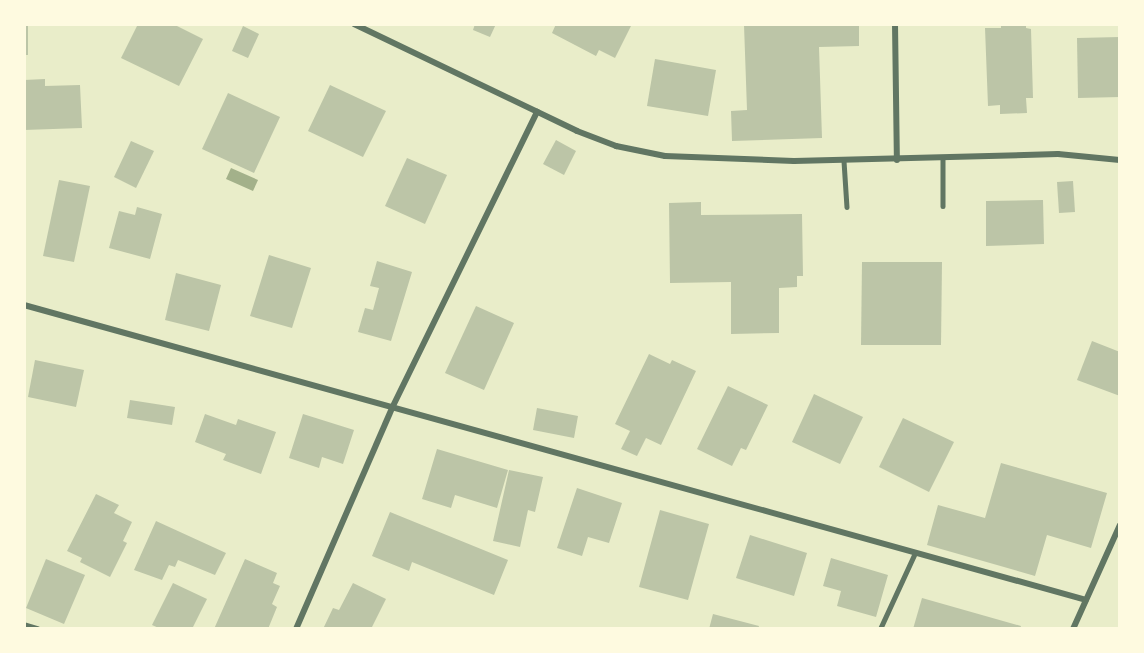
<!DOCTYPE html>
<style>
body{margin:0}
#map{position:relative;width:1144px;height:653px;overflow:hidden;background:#e9edc9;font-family:"Roboto Condensed",sans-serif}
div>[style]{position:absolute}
.water>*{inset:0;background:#a3b18a}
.building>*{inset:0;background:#bcc5a7}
.service>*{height:4.5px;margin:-2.25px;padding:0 2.25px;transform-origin:2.25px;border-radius:2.25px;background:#617663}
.minor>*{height:6px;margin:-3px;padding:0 3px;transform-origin:3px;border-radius:3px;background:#617663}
span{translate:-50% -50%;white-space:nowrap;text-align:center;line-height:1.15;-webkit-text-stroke:4.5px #fefae0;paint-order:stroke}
.frame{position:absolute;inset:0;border:26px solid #fefae0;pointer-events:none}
</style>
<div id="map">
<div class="water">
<div style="clip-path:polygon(231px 168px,258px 180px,253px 191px,226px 179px)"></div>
</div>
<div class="building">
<div style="clip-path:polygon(24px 24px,28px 24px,28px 55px,24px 55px)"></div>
<div style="clip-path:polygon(138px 24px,173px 24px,203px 39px,179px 86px,121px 58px)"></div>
<div style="clip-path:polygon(475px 24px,496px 24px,490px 37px,473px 30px)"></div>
<div style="clip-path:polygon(556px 24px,632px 24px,615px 58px,599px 50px,596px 56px,552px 33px)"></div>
<div style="clip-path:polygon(859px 24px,859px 46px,819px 47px,822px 138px,732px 141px,731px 111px,747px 110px,744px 25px)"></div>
<div style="clip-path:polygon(1001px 24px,1026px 24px,1026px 28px,1031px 29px,1033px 98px,1026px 98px,1027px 113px,1000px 114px,1000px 105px,988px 106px,985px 28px,1001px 28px)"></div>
<div style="clip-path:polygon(243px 26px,259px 34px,248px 58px,232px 51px)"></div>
<div style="clip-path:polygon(1120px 37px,1120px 97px,1078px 98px,1077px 38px)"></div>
<div style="clip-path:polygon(655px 59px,716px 70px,708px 116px,647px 106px)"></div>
<div style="clip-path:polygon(45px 79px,45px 86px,80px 85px,82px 128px,24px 130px,24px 80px)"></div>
<div style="clip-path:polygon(330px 85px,386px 111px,363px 157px,308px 131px)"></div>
<div style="clip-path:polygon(228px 93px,280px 117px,254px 173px,202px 149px)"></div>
<div style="clip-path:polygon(556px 140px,576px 151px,564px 175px,543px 164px)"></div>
<div style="clip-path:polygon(131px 141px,154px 151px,136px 188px,114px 177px)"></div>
<div style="clip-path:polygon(407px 158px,447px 175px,425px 224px,385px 206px)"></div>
<div style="clip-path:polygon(59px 180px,90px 186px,74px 262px,43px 256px)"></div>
<div style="clip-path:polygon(1073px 181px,1075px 212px,1059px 213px,1057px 182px)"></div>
<div style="clip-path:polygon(1043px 200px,1044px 244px,986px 246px,986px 201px)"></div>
<div style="clip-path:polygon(701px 202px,701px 215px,802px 214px,803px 276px,797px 276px,797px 287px,779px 288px,779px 333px,731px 334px,731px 282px,670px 283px,669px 203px)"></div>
<div style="clip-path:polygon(137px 207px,162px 214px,150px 259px,109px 248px,119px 211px,135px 215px)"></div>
<div style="clip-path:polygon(269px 255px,311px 268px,292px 328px,250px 316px)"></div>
<div style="clip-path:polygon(377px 261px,412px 272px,391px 341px,358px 332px,365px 308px,373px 310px,379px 288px,370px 286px)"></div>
<div style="clip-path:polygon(862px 262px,942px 262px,941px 345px,861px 345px)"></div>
<div style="clip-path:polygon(176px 273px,221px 285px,209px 331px,165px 320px)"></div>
<div style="clip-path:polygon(476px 306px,514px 323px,484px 390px,445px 373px)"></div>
<div style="clip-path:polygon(1092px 341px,1120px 352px,1120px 396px,1077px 380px)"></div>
<div style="clip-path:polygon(649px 354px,670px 364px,672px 360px,696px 371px,661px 445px,646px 438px,637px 456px,621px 449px,630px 431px,615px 424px)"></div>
<div style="clip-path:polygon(35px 360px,84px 370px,76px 407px,28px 397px)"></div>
<div style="clip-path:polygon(728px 386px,768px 405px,746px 450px,741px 448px,732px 466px,697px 449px)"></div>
<div style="clip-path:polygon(814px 394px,863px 417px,840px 464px,792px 442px)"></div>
<div style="clip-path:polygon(130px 400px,175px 407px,172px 425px,127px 418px)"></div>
<div style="clip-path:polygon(537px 408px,578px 416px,574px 438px,533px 430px)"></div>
<div style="clip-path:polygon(205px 414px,236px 425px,238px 419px,276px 432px,261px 474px,223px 460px,226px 454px,195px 442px)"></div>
<div style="clip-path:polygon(303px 414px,354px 430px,343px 464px,322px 457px,319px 468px,289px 458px)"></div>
<div style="clip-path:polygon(903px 418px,954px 442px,929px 492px,879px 467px)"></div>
<div style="clip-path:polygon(437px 449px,508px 470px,497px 508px,455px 495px,451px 508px,422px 499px)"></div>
<div style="clip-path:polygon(1001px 463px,1107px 493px,1091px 548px,1047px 535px,1035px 576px,927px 545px,938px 505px,985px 518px)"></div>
<div style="clip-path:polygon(509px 470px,543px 477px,535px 512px,528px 510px,520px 547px,493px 541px)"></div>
<div style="clip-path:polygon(577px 488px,622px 503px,609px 543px,588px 537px,582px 556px,557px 548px)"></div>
<div style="clip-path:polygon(96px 494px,119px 505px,114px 513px,132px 522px,123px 541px,127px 543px,110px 577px,80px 562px,82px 558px,67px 551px)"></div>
<div style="clip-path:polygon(660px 510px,709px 524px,688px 600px,639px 587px)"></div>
<div style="clip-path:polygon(390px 512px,508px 560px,494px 595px,412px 562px,409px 571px,372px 556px)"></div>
<div style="clip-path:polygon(156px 521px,226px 553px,215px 575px,178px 560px,175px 567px,169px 565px,162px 580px,134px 570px)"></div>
<div style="clip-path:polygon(750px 535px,807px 553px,794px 596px,736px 578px)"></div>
<div style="clip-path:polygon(831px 558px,888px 575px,876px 617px,837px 606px,841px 591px,823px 586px)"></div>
<div style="clip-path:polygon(46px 559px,85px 575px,64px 624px,26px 608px)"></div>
<div style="clip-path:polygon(245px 559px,277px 573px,273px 583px,280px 586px,272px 604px,277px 607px,268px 629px,214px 629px)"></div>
<div style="clip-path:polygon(173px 583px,207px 599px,192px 629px,161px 629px,152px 625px)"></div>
<div style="clip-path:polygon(353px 583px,386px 599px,371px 629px,323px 629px,333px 608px,339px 610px)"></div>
<div style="clip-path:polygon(922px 598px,1021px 626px,1020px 629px,913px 629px)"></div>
<div style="clip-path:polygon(713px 614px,759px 626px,758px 629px,709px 629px)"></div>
</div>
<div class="service">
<div style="left:943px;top:158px;width:48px;rotate:90deg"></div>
<div style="left:844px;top:161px;width:46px;rotate:86.3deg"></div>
<div style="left:880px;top:629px;width:84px;rotate:-65.3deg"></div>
</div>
<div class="minor">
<div style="left:354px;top:24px;width:247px;rotate:25.6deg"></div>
<div style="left:577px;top:131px;width:42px;rotate:21deg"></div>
<div style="left:616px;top:146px;width:50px;rotate:11.5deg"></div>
<div style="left:665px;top:156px;width:129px;rotate:2.2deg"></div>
<div style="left:794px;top:161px;width:264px;rotate:-1.5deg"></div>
<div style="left:1058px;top:154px;width:62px;rotate:5.5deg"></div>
<div style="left:895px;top:24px;width:136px;rotate:89.2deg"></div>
<div style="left:24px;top:305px;width:1102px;rotate:15.52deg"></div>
<div style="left:24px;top:625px;width:14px;rotate:17deg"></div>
<div style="left:296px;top:629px;width:241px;rotate:-66.5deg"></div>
<div style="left:392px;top:408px;width:330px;rotate:-63.9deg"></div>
<div style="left:1073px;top:629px;width:114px;rotate:-65.7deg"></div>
</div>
<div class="frame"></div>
</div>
